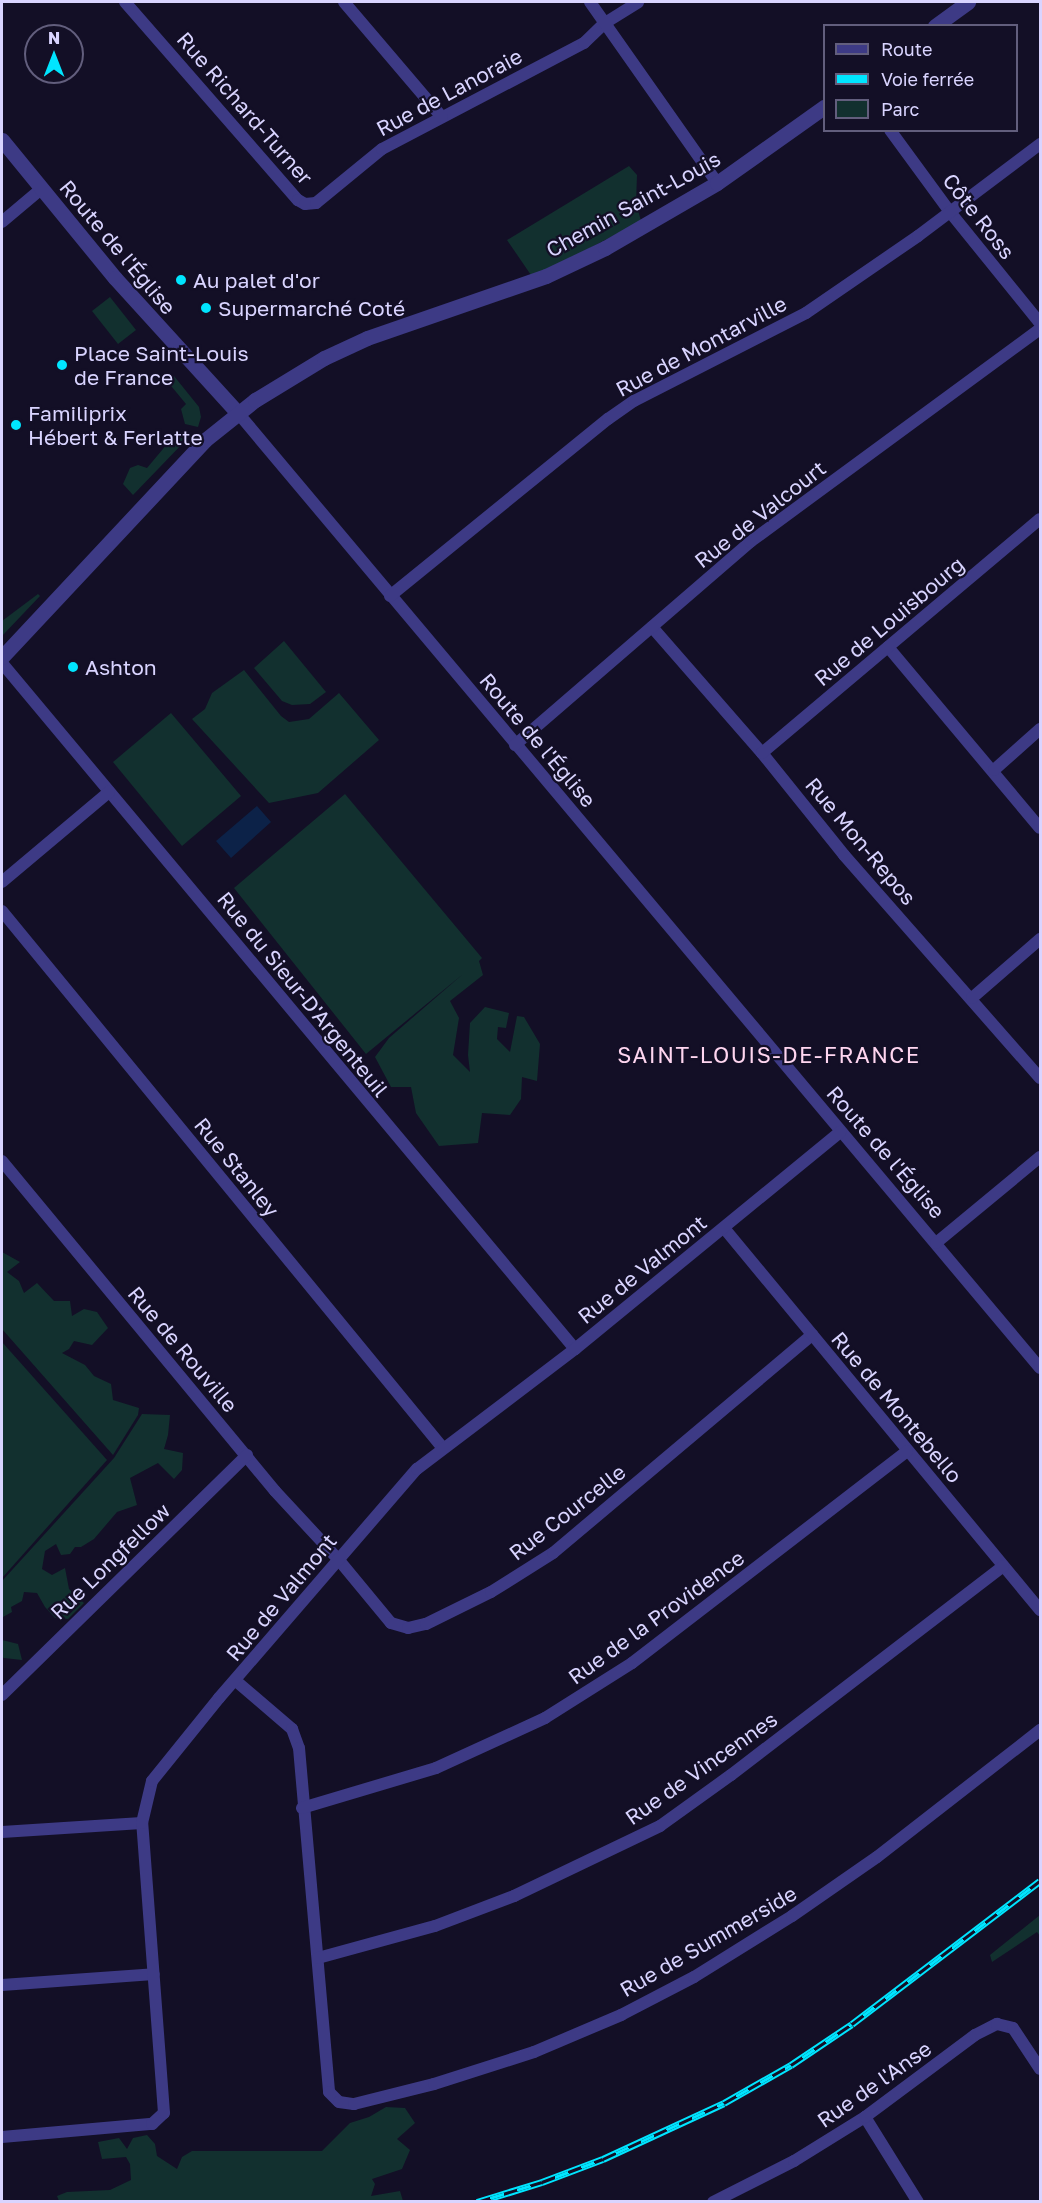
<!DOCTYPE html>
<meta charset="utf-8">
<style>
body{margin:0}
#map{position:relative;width:1042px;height:2203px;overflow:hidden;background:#130f26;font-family:"Golos Text",sans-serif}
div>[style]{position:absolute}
.green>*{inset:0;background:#12302f}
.water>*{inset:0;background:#0c2248}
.minor>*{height:12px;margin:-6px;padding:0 6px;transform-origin:6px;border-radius:6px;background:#3d3a85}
.tertiary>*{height:15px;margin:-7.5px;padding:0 7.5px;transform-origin:7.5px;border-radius:7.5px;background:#3d3a85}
.rail>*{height:7px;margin-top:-3.5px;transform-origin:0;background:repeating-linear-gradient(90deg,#130f26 0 14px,#00e5ff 0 28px);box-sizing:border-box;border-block:2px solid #00e5ff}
.dots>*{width:16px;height:16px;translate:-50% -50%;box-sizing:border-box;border:3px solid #130f26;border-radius:50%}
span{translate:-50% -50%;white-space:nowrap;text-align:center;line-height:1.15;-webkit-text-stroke:4.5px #130f26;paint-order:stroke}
.street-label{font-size:21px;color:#d9d4ff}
.poi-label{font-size:21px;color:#d9d4ff}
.left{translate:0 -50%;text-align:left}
.neighbourhood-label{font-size:22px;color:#ffd6f0;letter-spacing:1.5px}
.frame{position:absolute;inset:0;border:3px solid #d9d4ff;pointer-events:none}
.legend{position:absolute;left:823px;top:24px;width:195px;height:108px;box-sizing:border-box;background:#130f26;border:2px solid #625e7d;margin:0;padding:8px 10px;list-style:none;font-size:18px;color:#d9d4ff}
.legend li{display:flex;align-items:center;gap:12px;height:30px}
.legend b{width:30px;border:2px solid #625e7d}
.north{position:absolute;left:24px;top:24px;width:60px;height:60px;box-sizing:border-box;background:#130f26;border:2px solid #625e7d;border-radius:50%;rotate:0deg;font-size:16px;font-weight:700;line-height:24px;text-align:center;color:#d9d4ff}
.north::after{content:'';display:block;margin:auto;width:21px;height:27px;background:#00e5ff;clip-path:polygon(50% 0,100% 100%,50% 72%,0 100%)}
</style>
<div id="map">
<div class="green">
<div style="clip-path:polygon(629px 166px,637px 175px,636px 203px,641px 221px,533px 278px,507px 240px)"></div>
<div style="clip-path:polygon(110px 297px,136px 330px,118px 344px,92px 311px)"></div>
<div style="clip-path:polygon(174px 376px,199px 407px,201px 417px,198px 427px,185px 424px,181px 409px,186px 404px,167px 381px)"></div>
<div style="clip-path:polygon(177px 436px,186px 440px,133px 495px,123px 484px,130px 468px,138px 465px,147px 468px,173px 437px)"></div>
<div style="clip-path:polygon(38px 594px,40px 596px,2px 636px,2px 621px)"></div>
<div style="clip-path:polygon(284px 641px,326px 692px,310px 704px,292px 705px,282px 701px,254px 668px)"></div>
<div style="clip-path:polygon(244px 670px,281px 716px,289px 722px,309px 719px,339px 693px,379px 740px,318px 793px,269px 803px,192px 719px,205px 709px,212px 693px)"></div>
<div style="clip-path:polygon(171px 713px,241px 796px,182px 846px,113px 762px)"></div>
<div style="clip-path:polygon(345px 794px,482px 958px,479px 961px,483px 975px,450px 1001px,459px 1018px,453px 1055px,470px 1072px,468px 1055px,470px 1023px,485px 1007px,509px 1013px,506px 1028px,498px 1027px,497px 1039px,510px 1052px,517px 1016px,524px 1017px,540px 1044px,537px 1081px,522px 1077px,521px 1099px,510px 1115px,482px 1113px,478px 1143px,439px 1146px,416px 1113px,411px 1087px,391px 1087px,375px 1057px,389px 1038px,463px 974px,366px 1054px,234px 888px)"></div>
<div style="clip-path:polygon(2px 1252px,20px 1262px,7px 1272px,19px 1281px,24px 1293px,37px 1283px,54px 1301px,70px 1301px,72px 1316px,84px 1309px,97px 1312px,108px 1328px,92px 1345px,74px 1341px,69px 1349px,62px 1353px,85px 1365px,94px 1376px,111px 1384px,113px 1400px,139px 1408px,138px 1415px,113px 1455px,2px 1329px)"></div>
<div style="clip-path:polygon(2px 1342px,107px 1460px,2px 1578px)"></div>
<div style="clip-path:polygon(142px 1414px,170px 1415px,168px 1435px,164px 1449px,183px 1453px,182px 1470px,174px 1479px,158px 1463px,130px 1478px,137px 1505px,117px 1512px,94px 1539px,81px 1547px,75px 1547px,70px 1554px,61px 1555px,56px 1544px,45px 1551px,42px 1569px,52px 1575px,65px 1568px,69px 1589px,84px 1603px,68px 1619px,55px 1618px,45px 1607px,37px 1593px,24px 1592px,22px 1601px,11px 1607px,12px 1612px,3px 1617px,2px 1631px,2px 1640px,18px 1644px,22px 1660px,4px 1658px,2px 1657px,2px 1581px,114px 1458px)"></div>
<div style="clip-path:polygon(1040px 1915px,1040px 1936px,1037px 1932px,992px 1962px,990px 1955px)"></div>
<div style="clip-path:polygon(386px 2107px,405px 2108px,415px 2123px,397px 2139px,410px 2150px,402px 2169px,372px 2179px,375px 2184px,371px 2196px,400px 2191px,403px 2201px,59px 2201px,57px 2196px,67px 2192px,110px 2190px,131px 2180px,130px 2164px,126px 2157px,102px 2159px,98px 2142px,119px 2138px,127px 2149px,133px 2138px,147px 2135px,155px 2144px,157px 2156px,177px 2169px,182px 2157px,192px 2151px,322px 2151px,350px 2123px,369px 2117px)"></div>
</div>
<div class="water">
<div style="clip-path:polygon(257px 806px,271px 822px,231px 858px,216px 841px)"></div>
</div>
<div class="minor">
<div style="left:125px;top:2px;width:263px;rotate:48.9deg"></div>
<div style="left:298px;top:200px;width:8px;rotate:30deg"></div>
<div style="left:305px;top:204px;width:11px;rotate:-5deg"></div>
<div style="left:316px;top:203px;width:85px;rotate:-39.3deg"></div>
<div style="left:382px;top:149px;width:228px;rotate:-27.7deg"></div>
<div style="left:584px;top:43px;width:29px;rotate:-44deg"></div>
<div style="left:605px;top:23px;width:39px;rotate:-32deg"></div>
<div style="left:344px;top:2px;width:151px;rotate:49.6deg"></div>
<div style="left:590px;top:2px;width:221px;rotate:54.9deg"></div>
<div style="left:890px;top:130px;width:102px;rotate:53.8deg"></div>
<div style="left:950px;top:212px;width:143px;rotate:51deg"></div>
<div style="left:2px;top:222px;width:51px;rotate:-40.2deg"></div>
<div style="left:238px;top:413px;width:1247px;rotate:49.98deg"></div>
<div style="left:390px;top:596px;width:281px;rotate:-39.1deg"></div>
<div style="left:608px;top:419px;width:32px;rotate:-35deg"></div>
<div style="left:634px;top:401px;width:193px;rotate:-27.1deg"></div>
<div style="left:806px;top:313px;width:136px;rotate:-34.5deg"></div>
<div style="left:918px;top:236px;width:153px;rotate:-37deg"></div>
<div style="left:652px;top:627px;width:167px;rotate:48.9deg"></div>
<div style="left:762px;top:753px;width:131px;rotate:51.2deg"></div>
<div style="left:844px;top:855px;width:297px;rotate:48.7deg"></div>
<div style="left:888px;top:647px;width:236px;rotate:50deg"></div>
<div style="left:2px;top:663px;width:894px;rotate:50.13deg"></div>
<div style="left:515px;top:745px;width:311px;rotate:-40.8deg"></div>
<div style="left:750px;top:542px;width:360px;rotate:-36.3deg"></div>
<div style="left:762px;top:753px;width:363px;rotate:-40.1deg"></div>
<div style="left:994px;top:770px;width:62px;rotate:-41.7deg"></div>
<div style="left:2px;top:882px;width:140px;rotate:-40.1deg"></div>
<div style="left:2px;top:911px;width:693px;rotate:50.62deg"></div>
<div style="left:972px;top:998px;width:90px;rotate:-40.9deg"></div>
<div style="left:2px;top:1161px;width:428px;rotate:50.4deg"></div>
<div style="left:275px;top:1491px;width:93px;rotate:47.2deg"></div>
<div style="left:338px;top:1559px;width:83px;rotate:50.4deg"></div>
<div style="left:391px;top:1623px;width:18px;rotate:16deg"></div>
<div style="left:408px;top:1628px;width:18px;rotate:-13deg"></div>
<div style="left:426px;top:1624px;width:72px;rotate:-26.2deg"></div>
<div style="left:491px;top:1592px;width:73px;rotate:-32.2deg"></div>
<div style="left:553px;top:1553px;width:339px;rotate:-40.1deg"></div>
<div style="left:724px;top:1228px;width:496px;rotate:50.4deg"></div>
<div style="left:936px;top:1243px;width:135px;rotate:-39.6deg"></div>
<div style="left:236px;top:1681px;width:74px;rotate:40.6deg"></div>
<div style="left:292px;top:1729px;width:20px;rotate:70deg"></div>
<div style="left:299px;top:1748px;width:345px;rotate:85deg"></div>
<div style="left:329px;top:2092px;width:14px;rotate:45deg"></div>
<div style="left:339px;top:2102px;width:15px;rotate:8deg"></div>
<div style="left:354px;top:2104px;width:82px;rotate:-14deg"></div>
<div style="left:434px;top:2084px;width:105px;rotate:-17.7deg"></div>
<div style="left:534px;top:2052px;width:95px;rotate:-23deg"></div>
<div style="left:621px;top:2015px;width:82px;rotate:-27.5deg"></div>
<div style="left:694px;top:1977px;width:115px;rotate:-31.9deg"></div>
<div style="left:792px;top:1916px;width:103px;rotate:-34.8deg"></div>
<div style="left:877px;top:1857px;width:207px;rotate:-37.9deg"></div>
<div style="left:2px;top:1695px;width:343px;rotate:-44.4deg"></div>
<div style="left:302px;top:1808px;width:140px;rotate:-16.6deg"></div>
<div style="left:436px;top:1768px;width:120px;rotate:-24.6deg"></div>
<div style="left:545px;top:1718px;width:103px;rotate:-32.3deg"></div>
<div style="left:632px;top:1663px;width:347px;rotate:-37.6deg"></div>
<div style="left:2px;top:1832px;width:140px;rotate:-3.7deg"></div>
<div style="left:318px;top:1958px;width:121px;rotate:-15.3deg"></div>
<div style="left:435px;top:1926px;width:85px;rotate:-20.8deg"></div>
<div style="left:514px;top:1896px;width:162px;rotate:-25.6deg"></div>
<div style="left:660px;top:1826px;width:87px;rotate:-35.7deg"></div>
<div style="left:731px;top:1775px;width:343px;rotate:-37.5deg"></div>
<div style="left:2px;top:1985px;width:152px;rotate:-4.1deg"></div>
<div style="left:865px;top:2117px;width:100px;rotate:58.1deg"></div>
<div style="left:2px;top:2137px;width:151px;rotate:-5deg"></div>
<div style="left:152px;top:2124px;width:16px;rotate:-43deg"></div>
<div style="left:164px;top:2113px;width:291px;rotate:-94.3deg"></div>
<div style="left:142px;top:1823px;width:43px;rotate:-76.6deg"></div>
<div style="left:152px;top:1781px;width:107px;rotate:-51.1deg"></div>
<div style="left:219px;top:1698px;width:303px;rotate:-49.2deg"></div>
<div style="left:417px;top:1469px;width:198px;rotate:-37.2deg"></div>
<div style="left:575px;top:1349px;width:343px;rotate:-39.3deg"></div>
<div style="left:713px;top:2202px;width:91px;rotate:-26.8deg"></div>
<div style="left:794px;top:2161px;width:84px;rotate:-31.8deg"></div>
<div style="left:865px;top:2117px;width:137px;rotate:-36.7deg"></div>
<div style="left:975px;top:2035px;width:25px;rotate:-27deg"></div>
<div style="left:997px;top:2024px;width:16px;rotate:14deg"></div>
<div style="left:1013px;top:2028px;width:49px;rotate:56.6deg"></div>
</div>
<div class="tertiary">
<div style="left:935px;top:26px;width:41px;rotate:-36deg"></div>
<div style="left:2px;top:140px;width:178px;rotate:50.7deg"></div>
<div style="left:115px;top:278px;width:183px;rotate:47.7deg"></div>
<div style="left:2px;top:657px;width:297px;rotate:-46.9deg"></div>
<div style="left:205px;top:440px;width:64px;rotate:-38.7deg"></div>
<div style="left:255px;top:400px;width:81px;rotate:-31.3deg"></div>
<div style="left:324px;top:358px;width:47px;rotate:-24.9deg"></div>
<div style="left:367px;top:338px;width:189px;rotate:-19.1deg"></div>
<div style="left:546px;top:276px;width:65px;rotate:-25.4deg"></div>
<div style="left:605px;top:248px;width:129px;rotate:-30.1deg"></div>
<div style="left:717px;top:183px;width:131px;rotate:-35.4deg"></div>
</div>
<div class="rail">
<div style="left:477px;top:2202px;width:68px;rotate:-17.1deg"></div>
<div style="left:542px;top:2182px;width:65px;rotate:-20.7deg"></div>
<div style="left:603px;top:2159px;width:133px;rotate:-24.8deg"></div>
<div style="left:724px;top:2103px;width:77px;rotate:-29.6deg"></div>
<div style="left:791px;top:2065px;width:73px;rotate:-33.9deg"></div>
<div style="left:852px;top:2024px;width:236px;rotate:-37.3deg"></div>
</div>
<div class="dots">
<div style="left:181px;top:280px;background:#00e5ff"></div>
<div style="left:206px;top:308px;background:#00e5ff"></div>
<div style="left:62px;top:365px;background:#00e5ff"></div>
<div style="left:16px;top:425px;background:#00e5ff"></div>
<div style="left:73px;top:667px;background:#00e5ff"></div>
</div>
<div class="street-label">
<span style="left:449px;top:92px;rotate:-28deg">Rue de Lanoraie</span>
<span style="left:245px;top:108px;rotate:49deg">Rue Richard-Turner</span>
<span style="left:633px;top:204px;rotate:-29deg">Chemin Saint-Louis</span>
<span style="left:979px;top:216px;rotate:52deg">Côte Ross</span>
<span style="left:118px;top:247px;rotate:50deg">Route de l'Église</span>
<span style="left:701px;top:346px;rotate:-28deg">Rue de Montarville</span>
<span style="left:760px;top:514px;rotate:-38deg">Rue de Valcourt</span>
<span style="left:889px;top:621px;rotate:-40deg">Rue de Louisbourg</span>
<span style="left:538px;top:740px;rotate:50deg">Route de l'Église</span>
<span style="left:861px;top:841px;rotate:50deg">Rue Mon-Repos</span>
<span style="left:303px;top:994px;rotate:51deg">Rue du Sieur-D'Argenteuil</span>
<span style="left:886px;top:1152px;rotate:49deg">Route de l'Église</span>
<span style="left:237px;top:1167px;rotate:51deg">Rue Stanley</span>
<span style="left:642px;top:1269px;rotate:-39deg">Rue de Valmont</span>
<span style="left:183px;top:1349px;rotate:50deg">Rue de Rouville</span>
<span style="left:897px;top:1407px;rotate:50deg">Rue de Montebello</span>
<span style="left:567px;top:1512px;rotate:-38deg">Rue Courcelle</span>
<span style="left:110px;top:1561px;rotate:-44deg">Rue Longfellow</span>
<span style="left:281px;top:1597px;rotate:-50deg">Rue de Valmont</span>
<span style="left:656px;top:1617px;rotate:-36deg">Rue de la Providence</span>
<span style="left:701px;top:1768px;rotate:-35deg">Rue de Vincennes</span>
<span style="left:708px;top:1941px;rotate:-30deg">Rue de Summerside</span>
<span style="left:874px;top:2084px;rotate:-35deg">Rue de l'Anse</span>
</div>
<div class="poi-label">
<span class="left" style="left:193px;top:280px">Au palet d'or</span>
<span class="left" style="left:218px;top:308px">Supermarché Coté</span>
<span class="left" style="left:74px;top:365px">Place Saint-Louis<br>de France</span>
<span class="left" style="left:28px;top:425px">Familiprix<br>Hébert &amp; Ferlatte</span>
<span class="left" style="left:85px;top:667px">Ashton</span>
</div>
<div class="neighbourhood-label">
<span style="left:769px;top:1055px">SAINT-LOUIS-DE-FRANCE</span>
</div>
<div class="frame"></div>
<ul class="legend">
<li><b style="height:8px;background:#3d3a85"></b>Route</li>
<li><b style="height:8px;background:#00e5ff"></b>Voie ferrée</li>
<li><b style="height:16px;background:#12302f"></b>Parc</li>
</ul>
<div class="north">N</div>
</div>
